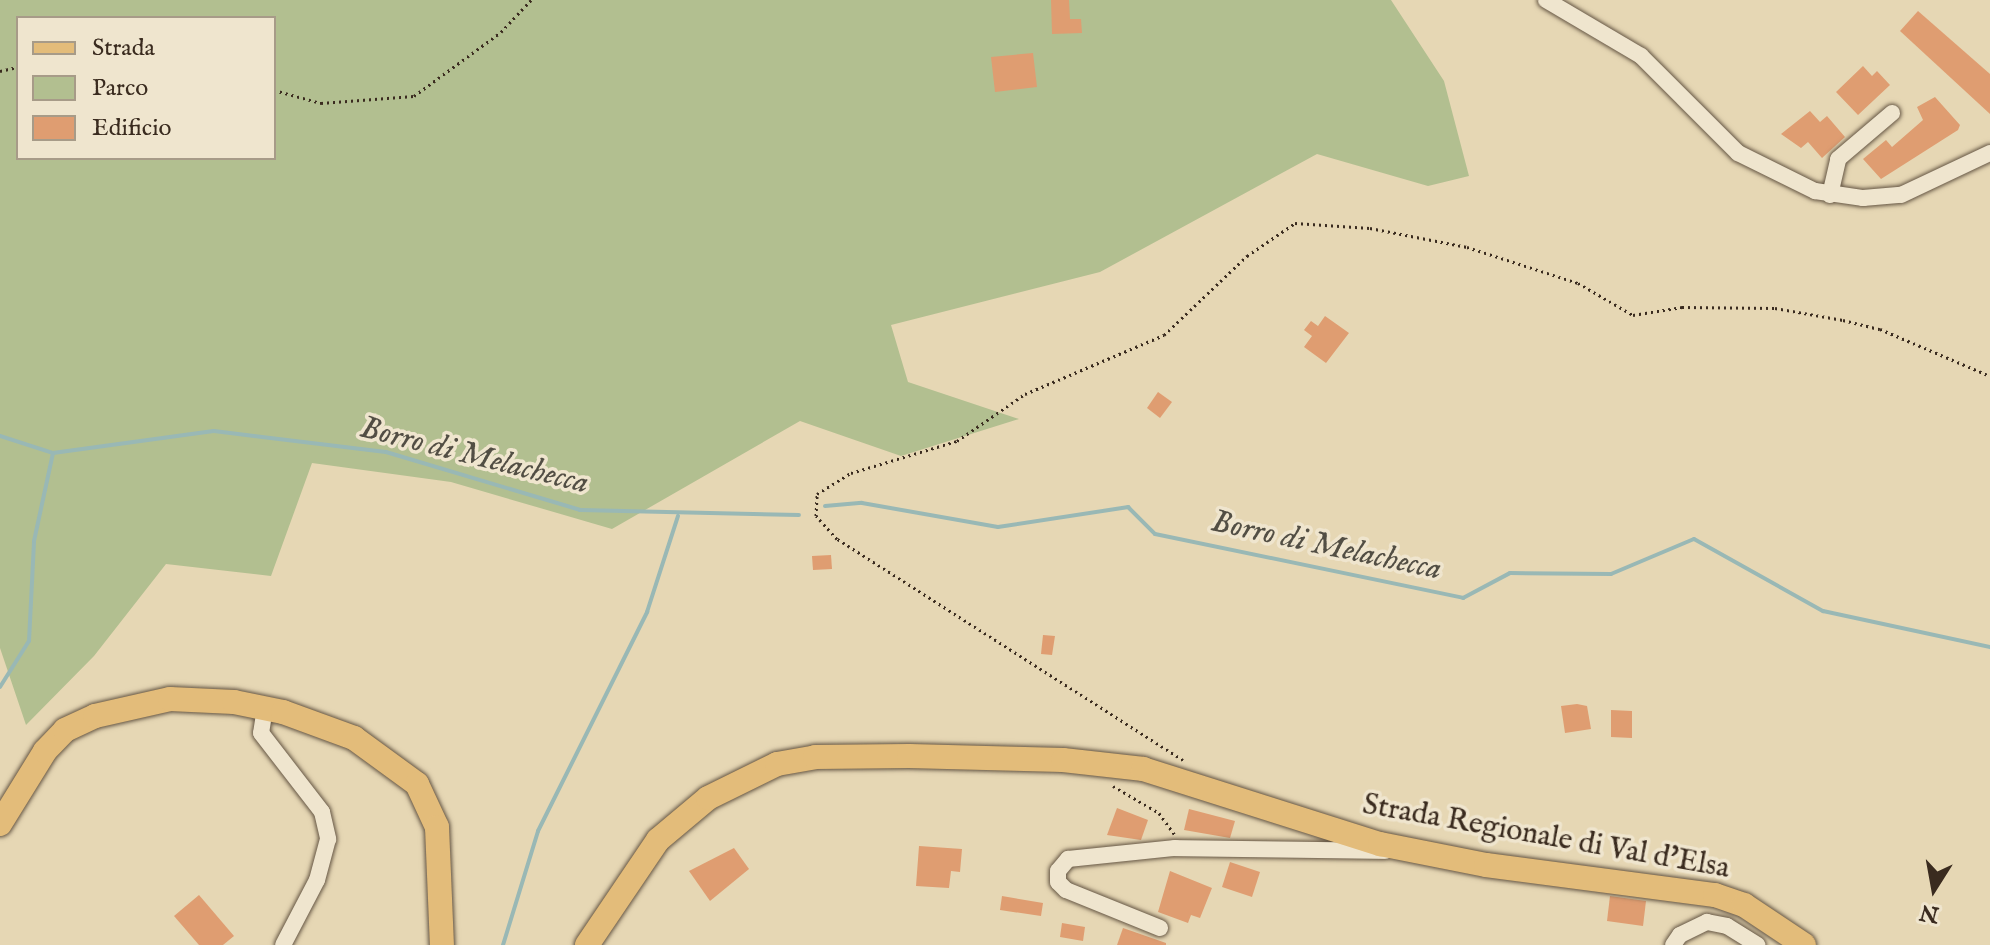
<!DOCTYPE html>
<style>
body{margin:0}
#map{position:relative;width:1990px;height:945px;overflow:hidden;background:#e6d7b4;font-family:"IM FELL English",serif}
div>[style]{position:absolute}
.green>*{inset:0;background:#b2bf90}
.stream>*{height:4px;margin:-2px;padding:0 2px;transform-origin:2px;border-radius:2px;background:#99b8b5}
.building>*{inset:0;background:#df9d71}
.path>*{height:3px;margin-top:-1.5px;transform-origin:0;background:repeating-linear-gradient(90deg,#3a2b1f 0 2px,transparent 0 6px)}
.roads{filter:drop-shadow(0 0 2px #655644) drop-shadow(0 0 2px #655644)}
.minor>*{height:16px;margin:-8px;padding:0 8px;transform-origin:8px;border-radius:8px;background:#efe5ce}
.primary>*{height:24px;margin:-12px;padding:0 12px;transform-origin:12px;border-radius:12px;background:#e3bc7a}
span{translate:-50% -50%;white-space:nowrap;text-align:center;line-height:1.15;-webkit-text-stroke:7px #efe5ce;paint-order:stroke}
.street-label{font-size:30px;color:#3a2b1f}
.water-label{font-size:32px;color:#524e44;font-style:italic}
.legend{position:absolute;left:16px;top:16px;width:260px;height:144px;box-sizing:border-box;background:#efe5ce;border:2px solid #a79b88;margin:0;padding:10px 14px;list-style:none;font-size:24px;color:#3a2b1f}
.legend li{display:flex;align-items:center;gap:16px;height:40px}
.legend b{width:40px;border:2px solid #a79b88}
.north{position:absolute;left:1894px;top:849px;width:80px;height:80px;-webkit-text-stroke:6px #efe5ce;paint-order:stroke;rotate:191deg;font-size:22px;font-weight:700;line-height:32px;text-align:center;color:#3a2b1f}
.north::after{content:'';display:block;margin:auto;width:28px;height:36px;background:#3a2b1f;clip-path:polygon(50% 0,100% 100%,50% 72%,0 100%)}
</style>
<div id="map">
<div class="green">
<div style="clip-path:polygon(evenodd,0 0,1391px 0,1444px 81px,1469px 176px,1428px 186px,1317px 154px,1100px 272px,891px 325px,908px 382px,1019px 419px,901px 456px,800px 421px,612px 529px,451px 482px,312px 463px,271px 576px,166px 564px,94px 656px,26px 725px,0 648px,0 0,18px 18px,274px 18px,274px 158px,18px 158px,18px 18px)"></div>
</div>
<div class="stream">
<div style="left:0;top:436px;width:56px;rotate:17.8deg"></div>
<div style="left:53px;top:453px;width:162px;rotate:-7.8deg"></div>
<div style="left:214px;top:431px;width:173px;rotate:7deg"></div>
<div style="left:386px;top:452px;width:202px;rotate:16.6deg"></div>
<div style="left:580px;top:510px;width:219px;rotate:1.3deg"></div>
<div style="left:825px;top:506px;width:37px;rotate:-5deg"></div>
<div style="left:862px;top:503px;width:138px;rotate:10deg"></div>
<div style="left:998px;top:527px;width:132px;rotate:-8.7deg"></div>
<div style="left:1128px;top:507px;width:38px;rotate:45deg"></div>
<div style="left:1155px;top:534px;width:315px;rotate:11.7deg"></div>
<div style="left:1463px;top:598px;width:53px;rotate:-28deg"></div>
<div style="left:1510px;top:573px;width:101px;rotate:0.6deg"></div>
<div style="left:1611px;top:574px;width:90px;rotate:-22.9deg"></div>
<div style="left:1694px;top:539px;width:148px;rotate:29.2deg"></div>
<div style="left:1823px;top:611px;width:171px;rotate:12.2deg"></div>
<div style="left:0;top:687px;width:54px;rotate:-57.8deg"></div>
<div style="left:29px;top:641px;width:100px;rotate:-87.1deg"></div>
<div style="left:34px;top:541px;width:90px;rotate:-77.8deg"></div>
<div style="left:503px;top:945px;width:119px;rotate:-72.9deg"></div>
<div style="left:538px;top:831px;width:245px;rotate:-63.5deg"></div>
<div style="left:647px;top:612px;width:101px;rotate:-72.1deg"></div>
</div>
<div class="building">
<div style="clip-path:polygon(1051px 0,1069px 0,1070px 19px,1081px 19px,1082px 33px,1052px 34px)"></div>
<div style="clip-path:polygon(1918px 11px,1990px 74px,1990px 114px,1900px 31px)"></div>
<div style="clip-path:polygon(1033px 53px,1037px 87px,995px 92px,991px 57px)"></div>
<div style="clip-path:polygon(1863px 66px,1872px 76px,1877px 71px,1890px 85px,1858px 115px,1836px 92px)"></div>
<div style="clip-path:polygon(1935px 97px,1960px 125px,1958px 130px,1881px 179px,1863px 159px,1886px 140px,1892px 147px,1923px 120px,1917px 107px)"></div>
<div style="clip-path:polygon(1810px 111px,1820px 122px,1827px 116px,1845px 137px,1822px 158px,1808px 142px,1801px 148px,1781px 134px)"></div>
<div style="clip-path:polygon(1325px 316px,1349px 333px,1326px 363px,1304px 347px,1312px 336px,1304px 330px,1311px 321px,1318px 326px)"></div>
<div style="clip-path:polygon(1158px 392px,1172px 402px,1160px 418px,1147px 408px)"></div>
<div style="clip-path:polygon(831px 555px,832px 569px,813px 570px,812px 556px)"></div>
<div style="clip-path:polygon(1043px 635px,1055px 636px,1052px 655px,1041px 654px)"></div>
<div style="clip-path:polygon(1577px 704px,1587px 706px,1591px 729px,1565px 733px,1561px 706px)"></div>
<div style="clip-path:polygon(1611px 710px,1632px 711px,1632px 738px,1611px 737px)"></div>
<div style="clip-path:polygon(1117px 808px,1148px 820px,1141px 840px,1107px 835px)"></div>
<div style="clip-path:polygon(1189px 809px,1235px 821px,1230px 838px,1184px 830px)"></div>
<div style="clip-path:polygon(919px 846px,962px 849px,960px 872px,951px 871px,949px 888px,916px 886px)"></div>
<div style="clip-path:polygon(734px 848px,749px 869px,710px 901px,689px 871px)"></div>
<div style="clip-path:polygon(1230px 862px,1260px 872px,1252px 897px,1222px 887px)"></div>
<div style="clip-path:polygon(1170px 871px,1212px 888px,1200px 918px,1191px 915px,1188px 923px,1158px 912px)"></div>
<div style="clip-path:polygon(199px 895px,234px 936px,223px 945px,199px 945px,174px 916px)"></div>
<div style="clip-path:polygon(1002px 896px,1043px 903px,1041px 916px,1000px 910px)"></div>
<div style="clip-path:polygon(1610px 896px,1646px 901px,1643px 926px,1607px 921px)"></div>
<div style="clip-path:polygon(1062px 923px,1085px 927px,1083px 941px,1060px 937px)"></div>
<div style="clip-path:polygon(1123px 928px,1166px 943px,1166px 945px,1117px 945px)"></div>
</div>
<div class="path">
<div style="left:0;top:71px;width:18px;rotate:-13deg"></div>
<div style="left:274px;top:90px;width:49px;rotate:15.5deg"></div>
<div style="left:321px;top:103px;width:93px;rotate:-4.3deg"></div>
<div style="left:414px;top:96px;width:108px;rotate:-36.3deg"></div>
<div style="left:501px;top:32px;width:44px;rotate:-46.8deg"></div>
<div style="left:1183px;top:760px;width:411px;rotate:-147.4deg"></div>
<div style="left:837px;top:539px;width:31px;rotate:-132deg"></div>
<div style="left:816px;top:516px;width:22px;rotate:-87deg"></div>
<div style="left:817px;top:494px;width:40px;rotate:-32deg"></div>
<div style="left:851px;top:473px;width:111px;rotate:-16.8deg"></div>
<div style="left:957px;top:441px;width:83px;rotate:-34.7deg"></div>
<div style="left:1025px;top:394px;width:151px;rotate:-23deg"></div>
<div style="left:1164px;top:335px;width:115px;rotate:-43.6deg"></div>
<div style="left:1247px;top:256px;width:58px;rotate:-34.5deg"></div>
<div style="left:1295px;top:223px;width:75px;rotate:3.8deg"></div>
<div style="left:1370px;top:228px;width:99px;rotate:11.1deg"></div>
<div style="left:1467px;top:247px;width:117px;rotate:18deg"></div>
<div style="left:1578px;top:283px;width:64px;rotate:30.2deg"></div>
<div style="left:1633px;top:315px;width:50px;rotate:-9.3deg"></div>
<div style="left:1682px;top:307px;width:93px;rotate:0.6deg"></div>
<div style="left:1775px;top:308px;width:69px;rotate:10deg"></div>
<div style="left:1843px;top:320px;width:38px;rotate:14deg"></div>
<div style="left:1880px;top:329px;width:120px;rotate:23.1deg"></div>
<div style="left:1113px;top:786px;width:53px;rotate:30.4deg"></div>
<div style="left:1159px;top:813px;width:26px;rotate:54deg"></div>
</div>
<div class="roads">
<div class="minor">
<div style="left:1546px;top:0;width:110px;rotate:30.5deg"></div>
<div style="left:1641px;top:56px;width:137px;rotate:45deg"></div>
<div style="left:1738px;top:153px;width:86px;rotate:26.3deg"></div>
<div style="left:1815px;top:191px;width:49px;rotate:8.3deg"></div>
<div style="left:1863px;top:198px;width:38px;rotate:-5deg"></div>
<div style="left:1901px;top:195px;width:98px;rotate:-25.3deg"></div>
<div style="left:1830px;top:195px;width:37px;rotate:-77deg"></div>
<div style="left:1838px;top:159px;width:71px;rotate:-40.4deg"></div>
<div style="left:265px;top:708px;width:25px;rotate:99deg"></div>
<div style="left:261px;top:733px;width:100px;rotate:52.3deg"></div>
<div style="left:322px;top:812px;width:28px;rotate:77deg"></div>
<div style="left:328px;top:839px;width:42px;rotate:105deg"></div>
<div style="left:317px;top:880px;width:73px;rotate:117.6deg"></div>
<div style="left:1160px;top:928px;width:101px;rotate:-158deg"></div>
<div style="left:1066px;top:890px;width:11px;rotate:-135deg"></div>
<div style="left:1058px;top:882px;width:11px;rotate:-90deg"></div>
<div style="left:1058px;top:871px;width:16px;rotate:-50deg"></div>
<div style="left:1068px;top:859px;width:108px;rotate:-5.9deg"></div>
<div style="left:1175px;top:848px;width:210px;rotate:0.8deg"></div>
<div style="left:1673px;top:945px;width:12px;rotate:-55deg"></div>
<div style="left:1680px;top:935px;width:30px;rotate:-26deg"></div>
<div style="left:1707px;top:922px;width:20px;rotate:11deg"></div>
<div style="left:1727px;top:926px;width:36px;rotate:32deg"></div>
</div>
<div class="primary">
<div style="left:0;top:824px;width:86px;rotate:-58.3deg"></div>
<div style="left:45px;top:751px;width:29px;rotate:-46deg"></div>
<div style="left:65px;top:730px;width:33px;rotate:-25deg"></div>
<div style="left:95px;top:716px;width:77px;rotate:-12.8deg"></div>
<div style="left:170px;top:699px;width:64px;rotate:2.7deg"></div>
<div style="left:234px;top:702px;width:50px;rotate:11.5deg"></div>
<div style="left:283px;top:712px;width:76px;rotate:20.1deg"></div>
<div style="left:354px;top:738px;width:78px;rotate:36.1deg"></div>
<div style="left:417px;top:784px;width:47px;rotate:65.1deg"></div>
<div style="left:437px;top:827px;width:118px;rotate:87.6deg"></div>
<div style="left:587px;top:945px;width:127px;rotate:-55.9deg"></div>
<div style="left:658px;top:840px;width:65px;rotate:-40deg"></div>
<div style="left:708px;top:798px;width:77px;rotate:-26.2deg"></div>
<div style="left:777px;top:764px;width:39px;rotate:-10deg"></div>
<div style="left:815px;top:757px;width:94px;rotate:-0.6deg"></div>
<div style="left:909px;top:756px;width:154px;rotate:1.5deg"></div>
<div style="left:1063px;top:760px;width:81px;rotate:6.4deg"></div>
<div style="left:1143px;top:769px;width:249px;rotate:17.6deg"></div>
<div style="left:1380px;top:844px;width:108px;rotate:11.2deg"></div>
<div style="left:1486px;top:865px;width:231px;rotate:7.5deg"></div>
<div style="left:1715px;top:895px;width:31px;rotate:19deg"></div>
<div style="left:1744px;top:905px;width:72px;rotate:33.7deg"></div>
</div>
</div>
<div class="street-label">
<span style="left:1546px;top:837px;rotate:10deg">Strada Regionale di Val d'Elsa</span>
</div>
<div class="water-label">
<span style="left:474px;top:457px;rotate:14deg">Borro di Melachecca</span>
<span style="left:1326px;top:547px;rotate:12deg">Borro di Melachecca</span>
</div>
<ul class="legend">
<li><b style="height:10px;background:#e3bc7a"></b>Strada</li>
<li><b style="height:22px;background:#b2bf90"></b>Parco</li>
<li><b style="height:22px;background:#df9d71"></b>Edificio</li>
</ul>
<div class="north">N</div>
</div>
